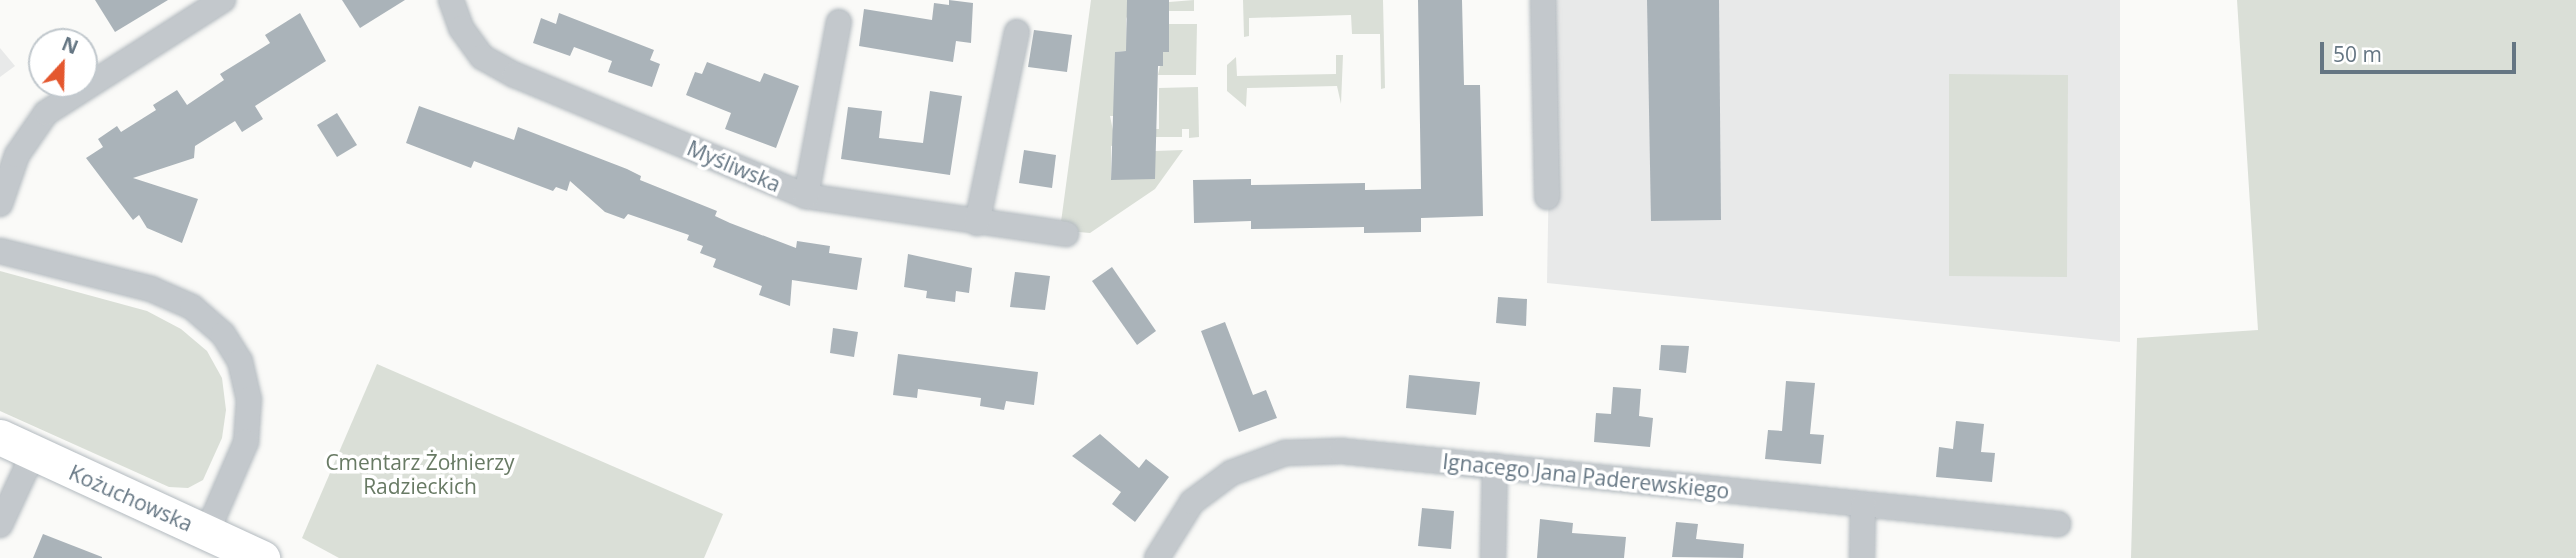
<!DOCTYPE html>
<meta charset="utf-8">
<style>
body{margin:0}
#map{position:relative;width:2576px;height:558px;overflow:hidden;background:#fafaf8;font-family:"Open Sans",sans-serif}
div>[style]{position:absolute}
.built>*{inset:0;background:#e8e9e9}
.green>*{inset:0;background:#dadfd7}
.building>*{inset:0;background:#aab3b9}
.roads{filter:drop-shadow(0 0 2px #b3babf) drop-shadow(0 0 2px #b3babf)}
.street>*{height:24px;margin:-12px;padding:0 12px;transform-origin:12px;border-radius:12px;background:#c3c8cc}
.secondary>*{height:35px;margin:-17.5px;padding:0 17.5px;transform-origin:17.5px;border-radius:17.5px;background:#fff}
span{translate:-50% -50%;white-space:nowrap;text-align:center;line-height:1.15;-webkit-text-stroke:7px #fff;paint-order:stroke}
.street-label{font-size:21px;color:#657683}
.park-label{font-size:21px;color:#687a64}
.north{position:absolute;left:28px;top:28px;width:70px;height:70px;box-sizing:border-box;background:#fff;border:2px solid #c1c8cd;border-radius:50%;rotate:22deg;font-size:19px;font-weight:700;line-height:28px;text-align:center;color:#657683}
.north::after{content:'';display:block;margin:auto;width:24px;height:32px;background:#e4572e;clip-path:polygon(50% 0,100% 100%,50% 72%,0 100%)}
.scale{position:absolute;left:2320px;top:42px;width:196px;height:32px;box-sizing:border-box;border:4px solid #657683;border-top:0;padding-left:9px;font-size:21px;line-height:24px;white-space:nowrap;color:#657683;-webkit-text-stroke:5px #fff;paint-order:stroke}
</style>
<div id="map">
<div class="built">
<div style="clip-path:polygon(1552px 0,2120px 0,2120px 342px,1547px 283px)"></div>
<div style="clip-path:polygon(0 48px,15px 66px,0 77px)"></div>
</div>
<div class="green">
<div style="clip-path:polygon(1091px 0,1127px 0,1127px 7px,1131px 7px,1126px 19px,1127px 51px,1115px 52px,1116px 116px,1110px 116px,1116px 145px,1111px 146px,1111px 179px,1154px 179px,1155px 151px,1183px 150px,1155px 189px,1090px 233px,1067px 231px,1061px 222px)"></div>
<div style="clip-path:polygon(1194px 0,1194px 11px,1169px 11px,1169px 2px)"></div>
<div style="clip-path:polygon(1243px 0,1383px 0,1385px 88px,1381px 89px,1380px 34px,1352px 34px,1351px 15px,1249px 18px,1249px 36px,1244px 37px)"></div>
<div style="clip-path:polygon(2237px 0,2576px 0,2576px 558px,2131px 558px,2137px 338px,2258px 330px)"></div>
<div style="clip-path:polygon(1169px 24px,1197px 24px,1196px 75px,1158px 75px,1163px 52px,1169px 51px)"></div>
<div style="clip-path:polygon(1336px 55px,1343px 55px,1341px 104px,1337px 86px,1247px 88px,1246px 107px,1227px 91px,1227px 65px,1236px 57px,1237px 76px,1336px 74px)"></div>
<div style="clip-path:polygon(1949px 74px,2068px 75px,2067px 277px,1949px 276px)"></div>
<div style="clip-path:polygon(1198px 87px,1199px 137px,1189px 138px,1189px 129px,1182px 129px,1182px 137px,1154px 137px,1154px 129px,1159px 129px,1159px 88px)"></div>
<div style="clip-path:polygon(0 271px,147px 311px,181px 329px,207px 351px,222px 378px,226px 410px,222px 438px,203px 480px,188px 488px,169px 487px,0 411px)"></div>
<div style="clip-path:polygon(377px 364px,723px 514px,704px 558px,339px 558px,302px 538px)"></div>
</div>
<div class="building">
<div style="clip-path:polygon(95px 0,168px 0,115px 32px)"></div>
<div style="clip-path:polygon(342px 0,405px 0,360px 28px)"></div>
<div style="clip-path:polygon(949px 0,973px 3px,971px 43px,956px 41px,953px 62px,859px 46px,864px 9px,932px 20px,934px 3px,949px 5px)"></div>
<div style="clip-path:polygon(1127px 0,1169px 0,1169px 52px,1163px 52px,1163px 66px,1158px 66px,1155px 179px,1111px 180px,1115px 52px,1126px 51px)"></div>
<div style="clip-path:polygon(1418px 0,1462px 0,1464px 85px,1480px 85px,1483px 216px,1421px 218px,1421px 232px,1364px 233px,1364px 227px,1251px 229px,1251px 221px,1194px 223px,1193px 180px,1251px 179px,1251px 185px,1365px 183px,1365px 190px,1421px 189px)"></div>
<div style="clip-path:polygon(1647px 0,1719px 0,1721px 220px,1651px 221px)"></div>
<div style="clip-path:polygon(300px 13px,326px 61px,255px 106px,263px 119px,242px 132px,235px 121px,195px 146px,194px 158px,133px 178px,198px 199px,182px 243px,147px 228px,139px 215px,133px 220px,86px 158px,103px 147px,98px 139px,117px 126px,121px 132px,156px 110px,153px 105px,177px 90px,187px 105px,224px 80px,220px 74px,270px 43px,265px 35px)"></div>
<div style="clip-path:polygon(559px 13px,654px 50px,650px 60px,660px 64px,652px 87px,608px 72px,612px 61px,574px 47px,570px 56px,533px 43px,541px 18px,556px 24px)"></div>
<div style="clip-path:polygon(1034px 30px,1072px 35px,1067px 72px,1028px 67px)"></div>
<div style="clip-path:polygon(707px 62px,760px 82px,764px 73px,799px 86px,776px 148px,725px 129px,731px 113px,686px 95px,695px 72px,702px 74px)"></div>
<div style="clip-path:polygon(930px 91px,962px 96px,950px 175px,841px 159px,848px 107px,882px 111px,879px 138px,923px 143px)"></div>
<div style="clip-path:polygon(419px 106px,514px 140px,518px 127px,627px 169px,641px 176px,640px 180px,717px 211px,715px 216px,730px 223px,796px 248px,797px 241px,830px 246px,829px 253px,862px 258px,857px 290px,792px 280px,790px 306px,759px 295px,762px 286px,713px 267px,716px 259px,700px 253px,703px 246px,687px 240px,689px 235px,628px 214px,624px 219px,605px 212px,570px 181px,567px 191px,556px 187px,553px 191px,474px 161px,471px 168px,406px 143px)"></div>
<div style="clip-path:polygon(337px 113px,357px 145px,337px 157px,317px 125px)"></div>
<div style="clip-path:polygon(1024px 150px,1056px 155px,1052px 188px,1019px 183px)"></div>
<div style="clip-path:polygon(908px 254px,972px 268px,969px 293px,956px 291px,955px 302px,926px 298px,927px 291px,904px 287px)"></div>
<div style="clip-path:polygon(1112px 267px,1156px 331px,1137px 345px,1092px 281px)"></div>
<div style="clip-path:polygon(1015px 272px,1050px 276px,1045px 310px,1010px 307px)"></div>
<div style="clip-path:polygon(1498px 297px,1527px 299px,1526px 326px,1496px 323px)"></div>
<div style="clip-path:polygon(1225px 322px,1253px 395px,1266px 390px,1277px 418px,1239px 432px,1201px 331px)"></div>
<div style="clip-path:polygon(833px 328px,858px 332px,854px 357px,830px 353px)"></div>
<div style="clip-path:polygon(1661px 345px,1689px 346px,1686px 373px,1659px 370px)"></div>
<div style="clip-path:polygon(898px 354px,1038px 372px,1034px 405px,1006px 401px,1004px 410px,980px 406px,981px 398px,918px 389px,917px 398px,893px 395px)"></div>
<div style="clip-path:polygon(1409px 375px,1480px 382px,1476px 415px,1406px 408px)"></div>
<div style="clip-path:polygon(1786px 381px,1815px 383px,1810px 434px,1824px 435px,1821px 464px,1765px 459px,1768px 430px,1782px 431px)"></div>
<div style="clip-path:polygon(1613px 387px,1641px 389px,1639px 416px,1653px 418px,1650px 447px,1594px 442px,1596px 413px,1611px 414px)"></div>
<div style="clip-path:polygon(1956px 421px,1984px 424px,1981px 452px,1995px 453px,1992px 482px,1936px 477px,1939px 447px,1953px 449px)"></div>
<div style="clip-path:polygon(1100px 434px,1139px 468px,1146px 459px,1169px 477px,1135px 522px,1112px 504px,1121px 492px,1072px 456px)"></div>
<div style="clip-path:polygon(1422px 508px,1454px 511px,1451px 549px,1418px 546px)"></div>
<div style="clip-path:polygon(1540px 519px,1573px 523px,1572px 533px,1626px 537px,1624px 558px,1537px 558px)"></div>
<div style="clip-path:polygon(1676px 522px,1698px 524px,1696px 539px,1744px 544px,1743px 558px,1672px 557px)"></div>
<div style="clip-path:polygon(43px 534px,102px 557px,102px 558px,33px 558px)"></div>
</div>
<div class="roads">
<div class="street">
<div style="left:451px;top:0;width:30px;rotate:70deg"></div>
<div style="left:461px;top:28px;width:36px;rotate:54deg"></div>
<div style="left:482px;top:57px;width:38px;rotate:29deg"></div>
<div style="left:515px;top:75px;width:315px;rotate:22.6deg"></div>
<div style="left:806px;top:196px;width:263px;rotate:8.3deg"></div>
<div style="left:1543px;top:0;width:197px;rotate:88.8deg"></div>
<div style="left:806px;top:196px;width:177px;rotate:-79.3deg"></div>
<div style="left:0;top:204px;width:52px;rotate:-70.9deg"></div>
<div style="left:17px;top:155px;width:51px;rotate:-55.4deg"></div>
<div style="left:46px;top:113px;width:210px;rotate:-32.6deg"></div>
<div style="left:977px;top:223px;width:195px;rotate:-78.2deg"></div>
<div style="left:0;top:251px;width:156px;rotate:14.1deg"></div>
<div style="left:151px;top:289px;width:45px;rotate:23.7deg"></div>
<div style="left:192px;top:307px;width:41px;rotate:41.1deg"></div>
<div style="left:223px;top:334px;width:32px;rotate:58deg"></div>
<div style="left:240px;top:361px;width:39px;rotate:77deg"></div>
<div style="left:249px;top:399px;width:43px;rotate:94deg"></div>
<div style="left:246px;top:442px;width:98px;rotate:113.4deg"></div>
<div style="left:0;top:525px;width:78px;rotate:-65.1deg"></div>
<div style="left:1157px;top:558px;width:66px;rotate:-58deg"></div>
<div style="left:1192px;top:502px;width:49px;rotate:-36.6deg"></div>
<div style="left:1231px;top:473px;width:58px;rotate:-20.3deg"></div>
<div style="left:1285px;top:453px;width:56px;rotate:-2deg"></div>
<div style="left:1341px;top:451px;width:721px;rotate:5.81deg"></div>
<div style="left:1493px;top:558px;width:92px;rotate:-88.8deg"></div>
<div style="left:1862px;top:558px;width:53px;rotate:-88.9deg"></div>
</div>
<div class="secondary">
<div style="left:0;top:437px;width:289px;rotate:24.8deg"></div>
</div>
</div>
<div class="street-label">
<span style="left:734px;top:166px;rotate:23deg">Myśliwska</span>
<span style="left:1586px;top:476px;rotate:6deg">Ignacego Jana Paderewskiego</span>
<span style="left:131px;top:498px;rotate:24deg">Kożuchowska</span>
</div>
<div class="park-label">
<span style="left:420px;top:474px">Cmentarz Żołnierzy<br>Radzieckich</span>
</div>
<div class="north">N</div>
<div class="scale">50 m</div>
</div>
